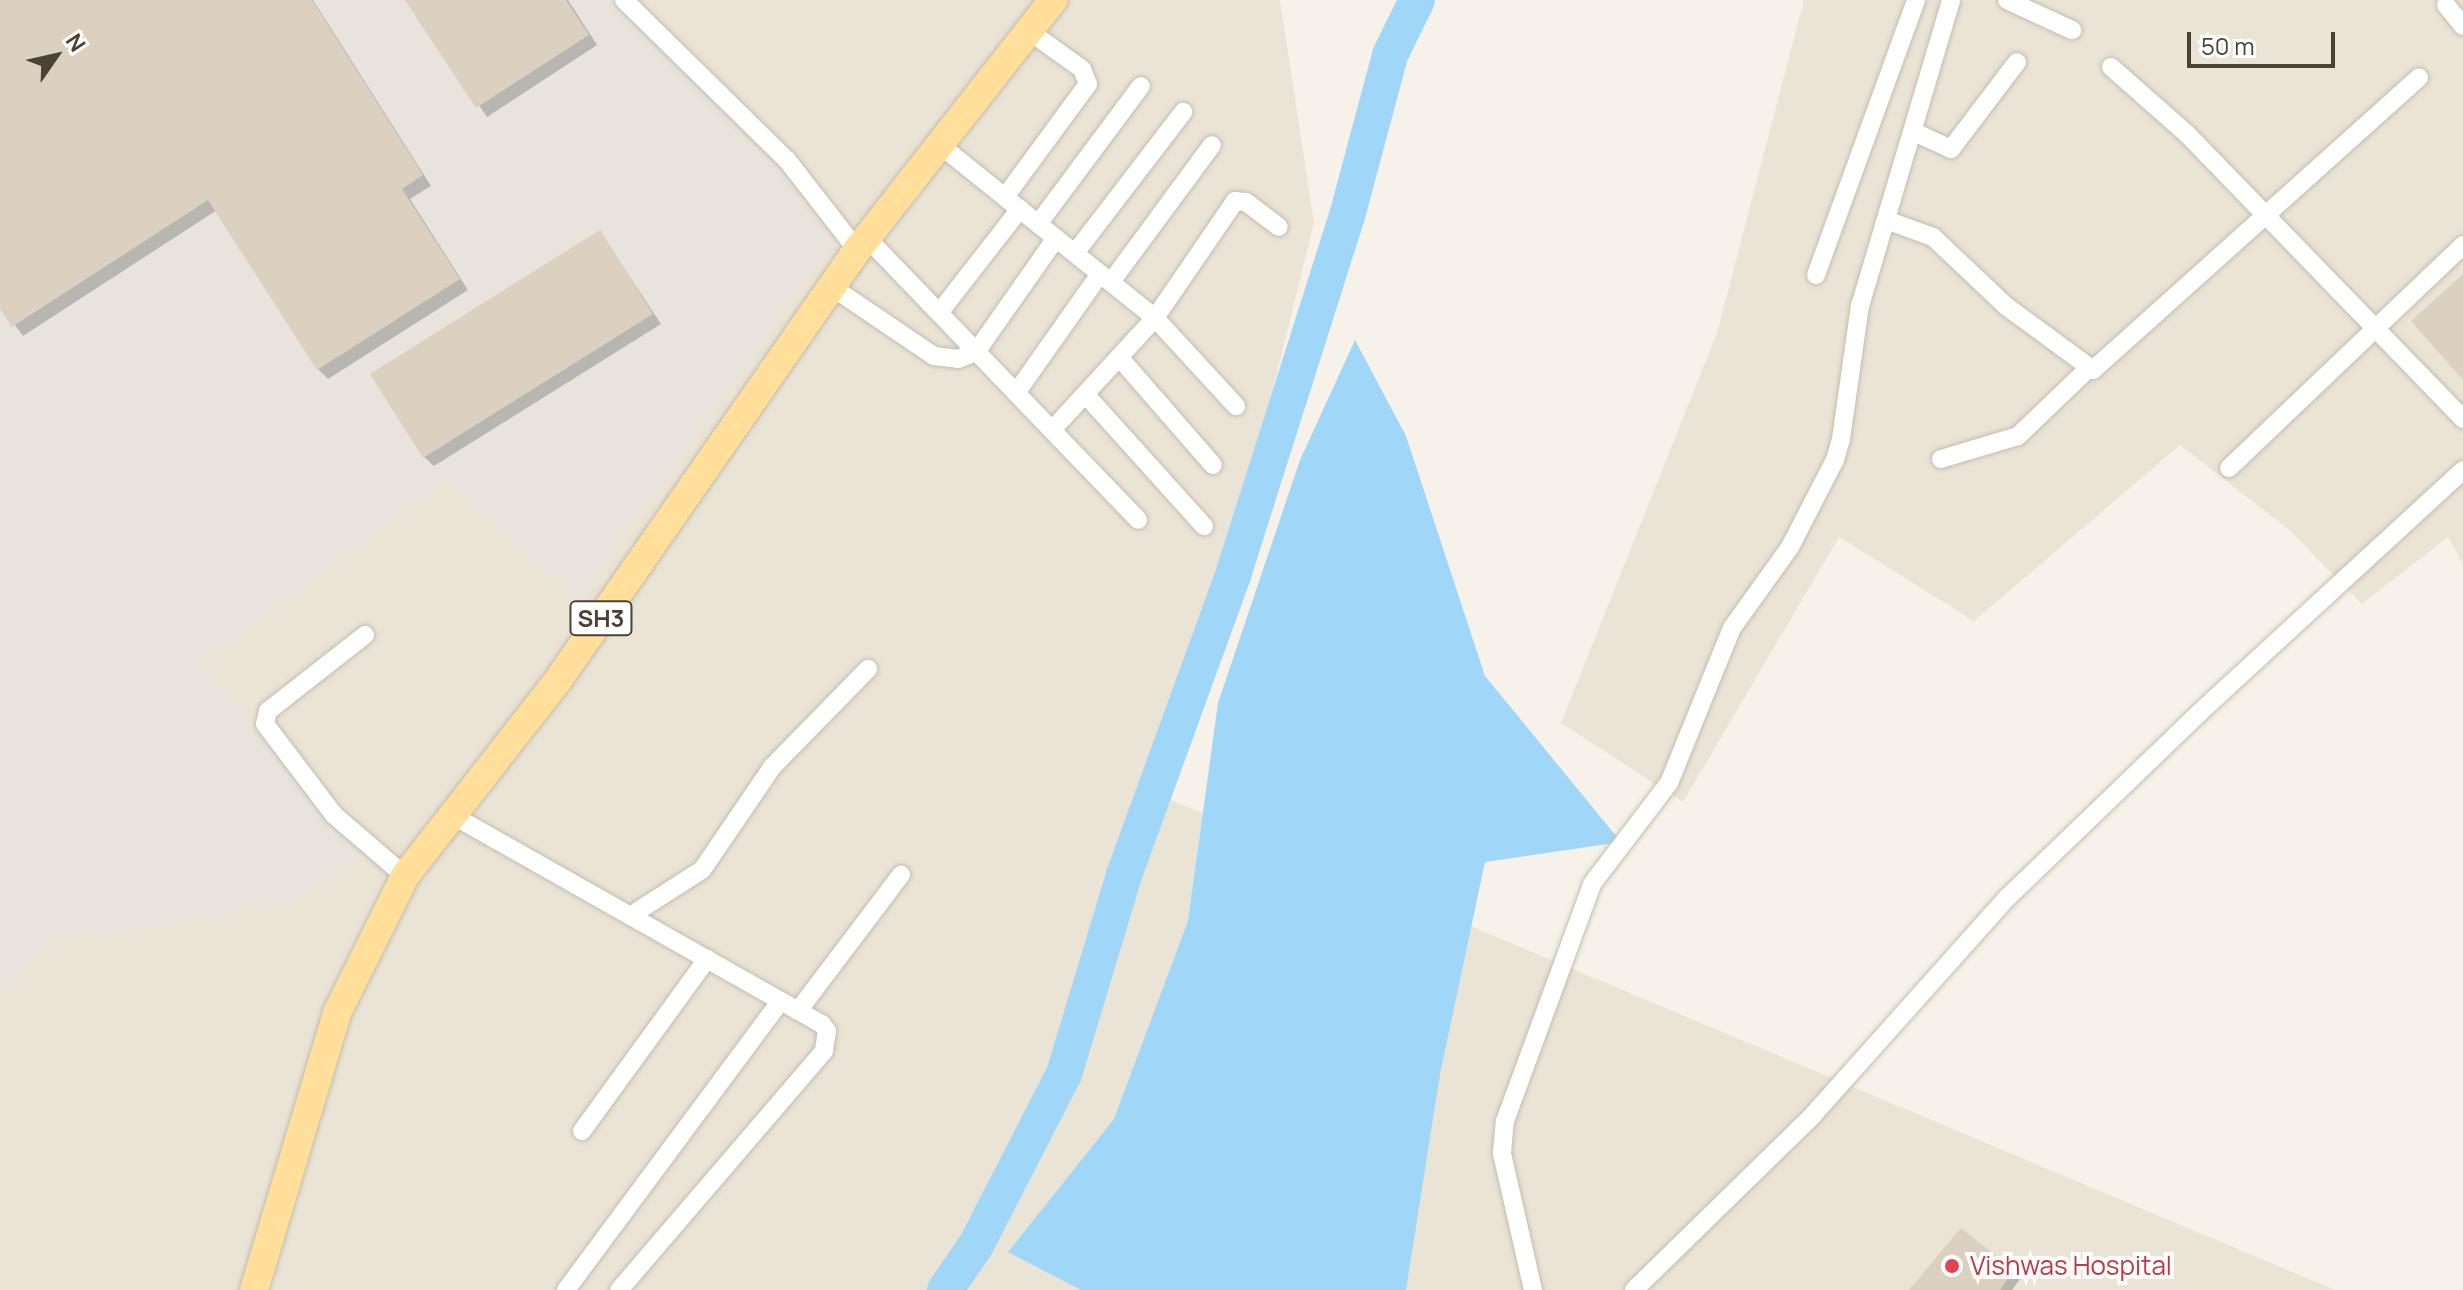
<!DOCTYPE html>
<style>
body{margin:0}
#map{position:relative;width:2463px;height:1290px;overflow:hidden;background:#f6f2e9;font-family:Manrope,sans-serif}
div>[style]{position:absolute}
.residential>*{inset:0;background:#eae4d6}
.industrial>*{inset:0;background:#e8e3dd}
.water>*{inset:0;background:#a0d6f7}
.shadow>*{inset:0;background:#0003}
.river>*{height:36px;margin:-18px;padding:0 18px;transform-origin:18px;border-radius:18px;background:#a0d6f7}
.building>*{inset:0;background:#dcd0c0}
.roads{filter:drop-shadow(0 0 2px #c5bcad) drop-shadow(0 0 2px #c5bcad)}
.minor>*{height:18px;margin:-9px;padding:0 9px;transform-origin:9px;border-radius:9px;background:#fff}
.primary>*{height:28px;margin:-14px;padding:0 14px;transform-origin:14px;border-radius:14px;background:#ffdf99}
.dots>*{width:22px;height:22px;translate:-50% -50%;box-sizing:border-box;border:4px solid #fff;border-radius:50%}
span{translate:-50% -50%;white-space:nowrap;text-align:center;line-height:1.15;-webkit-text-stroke:8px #fff;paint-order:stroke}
.shield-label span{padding:2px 6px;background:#fff;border:2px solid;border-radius:6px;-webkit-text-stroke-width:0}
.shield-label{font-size:24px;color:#4a4236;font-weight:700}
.health-label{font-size:26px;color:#be3a42}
.left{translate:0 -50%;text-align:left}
.north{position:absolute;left:16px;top:16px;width:80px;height:80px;-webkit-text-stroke:6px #fff;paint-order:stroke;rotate:56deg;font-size:22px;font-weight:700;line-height:32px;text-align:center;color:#4a4236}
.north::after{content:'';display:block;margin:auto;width:28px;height:36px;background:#4a4236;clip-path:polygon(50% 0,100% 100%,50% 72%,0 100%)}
.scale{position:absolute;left:2187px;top:32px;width:148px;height:36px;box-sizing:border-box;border:4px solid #4a4236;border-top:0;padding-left:10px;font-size:24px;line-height:28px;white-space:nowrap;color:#4a4236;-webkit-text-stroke:6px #fff;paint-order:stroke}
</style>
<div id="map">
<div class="residential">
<div style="clip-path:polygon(0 0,1280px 0,1314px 223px,1171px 800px,2335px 1290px,0 1290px)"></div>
<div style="clip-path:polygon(1804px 0,2463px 0,2463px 564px,2448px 537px,2362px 604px,2288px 529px,2180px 445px,1974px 621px,1839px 537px,1683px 802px,1561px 723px,1717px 333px)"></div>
</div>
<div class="industrial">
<div style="clip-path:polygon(0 0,613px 0,698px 83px,792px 187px,830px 246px,578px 599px,446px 482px,202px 665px,360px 851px,294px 903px,52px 940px,0 999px)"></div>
</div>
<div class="water">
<div style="clip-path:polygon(1355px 340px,1406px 436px,1485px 676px,1621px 842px,1485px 862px,1440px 1074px,1406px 1290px,1081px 1290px,1008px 1252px,1114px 1119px,1188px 921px,1218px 703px,1300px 460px)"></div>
</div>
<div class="shadow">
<div style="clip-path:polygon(0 0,313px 0,431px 186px,410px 199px,468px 290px,328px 379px,318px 369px,217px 210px,23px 336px,0 305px)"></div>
<div style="clip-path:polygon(408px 0,568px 0,597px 45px,487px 117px)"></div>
<div style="clip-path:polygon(600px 232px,661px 324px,434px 466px,424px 457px)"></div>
<div style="clip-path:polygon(1961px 1231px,2020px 1279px,2012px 1290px,1911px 1290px)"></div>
</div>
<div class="river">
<div style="left:945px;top:1290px;width:55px;rotate:-55.4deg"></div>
<div style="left:976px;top:1245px;width:192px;rotate:-62.8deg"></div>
<div style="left:1064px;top:1074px;width:208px;rotate:-73.2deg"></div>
<div style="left:1124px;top:875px;width:322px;rotate:-70deg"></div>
<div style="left:1234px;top:572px;width:374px;rotate:-72.4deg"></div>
<div style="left:1347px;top:216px;width:167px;rotate:-75deg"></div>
<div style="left:1390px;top:55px;width:61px;rotate:-63.9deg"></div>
</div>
<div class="building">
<div style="clip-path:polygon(0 0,312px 0,423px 175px,402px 189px,460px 279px,317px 370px,208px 200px,12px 327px,0 309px)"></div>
<div style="clip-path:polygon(405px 0,566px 0,589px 35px,476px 108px)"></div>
<div style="clip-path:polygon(600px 230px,653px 314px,423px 458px,370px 374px)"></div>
<div style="clip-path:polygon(2463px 274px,2463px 380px,2411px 321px)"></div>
<div style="clip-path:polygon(1961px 1228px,2014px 1270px,2000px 1290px,1909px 1290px)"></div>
</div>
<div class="roads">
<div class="minor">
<div style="left:624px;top:0;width:228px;rotate:44.5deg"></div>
<div style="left:787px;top:160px;width:114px;rotate:52.1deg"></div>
<div style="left:2007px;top:0;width:72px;rotate:24.8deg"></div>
<div style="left:2446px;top:5px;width:27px;rotate:51deg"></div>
<div style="left:2111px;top:67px;width:101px;rotate:41.4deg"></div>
<div style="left:2187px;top:134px;width:397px;rotate:45.9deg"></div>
<div style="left:1914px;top:132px;width:41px;rotate:24.7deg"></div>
<div style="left:1951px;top:149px;width:109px;rotate:-52.8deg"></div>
<div style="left:940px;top:145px;width:276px;rotate:38.8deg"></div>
<div style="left:1155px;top:318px;width:120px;rotate:47.4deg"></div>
<div style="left:1005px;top:197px;width:140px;rotate:-53.7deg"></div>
<div style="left:1088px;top:84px;width:16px;rotate:-112deg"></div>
<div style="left:1082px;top:69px;width:65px;rotate:-144.4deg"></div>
<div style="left:1886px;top:220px;width:50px;rotate:19.9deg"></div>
<div style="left:1933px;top:237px;width:100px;rotate:43.4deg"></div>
<div style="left:2006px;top:306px;width:108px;rotate:36.3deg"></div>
<div style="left:2093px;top:370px;width:438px;rotate:-41.9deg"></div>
<div style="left:1038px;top:224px;width:172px;rotate:-53.3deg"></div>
<div style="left:867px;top:238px;width:391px;rotate:46.1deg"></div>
<div style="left:1075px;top:253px;width:178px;rotate:-52.5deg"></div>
<div style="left:1816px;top:275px;width:293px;rotate:-70deg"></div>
<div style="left:1111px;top:282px;width:170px;rotate:-53.6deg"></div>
<div style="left:832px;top:287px;width:123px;rotate:34.1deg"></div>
<div style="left:934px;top:356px;width:24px;rotate:7deg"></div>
<div style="left:958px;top:359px;width:19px;rotate:-21deg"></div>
<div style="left:976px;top:352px;width:139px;rotate:-54.9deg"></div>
<div style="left:939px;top:313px;width:132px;rotate:-52.1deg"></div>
<div style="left:1119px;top:357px;width:143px;rotate:49deg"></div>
<div style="left:1016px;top:393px;width:146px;rotate:-54.8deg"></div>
<div style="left:1085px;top:394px;width:178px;rotate:48deg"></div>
<div style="left:1052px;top:430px;width:152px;rotate:-47.4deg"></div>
<div style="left:1155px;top:318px;width:142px;rotate:-55.6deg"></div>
<div style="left:1235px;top:201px;width:11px;rotate:5deg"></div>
<div style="left:1246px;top:202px;width:41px;rotate:37.1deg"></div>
<div style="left:1941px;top:459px;width:80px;rotate:-16.6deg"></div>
<div style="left:2018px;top:436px;width:98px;rotate:-43.8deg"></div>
<div style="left:2229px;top:468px;width:323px;rotate:-43.6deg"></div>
<div style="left:365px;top:635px;width:123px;rotate:141.9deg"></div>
<div style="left:268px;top:711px;width:13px;rotate:103deg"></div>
<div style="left:265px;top:724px;width:114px;rotate:52.8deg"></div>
<div style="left:334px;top:815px;width:94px;rotate:40.7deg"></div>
<div style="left:452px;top:815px;width:425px;rotate:29.5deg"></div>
<div style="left:822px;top:1024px;width:9px;rotate:54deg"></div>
<div style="left:827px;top:1031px;width:20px;rotate:99deg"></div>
<div style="left:824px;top:1051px;width:315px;rotate:130.6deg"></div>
<div style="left:630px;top:916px;width:85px;rotate:-32.6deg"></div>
<div style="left:702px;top:870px;width:126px;rotate:-55.7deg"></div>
<div style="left:773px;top:766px;width:136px;rotate:-45.6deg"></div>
<div style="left:798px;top:1011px;width:171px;rotate:-52.9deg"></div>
<div style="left:582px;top:1131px;width:213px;rotate:-54deg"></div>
<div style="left:566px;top:1290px;width:360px;rotate:-53.4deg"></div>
<div style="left:1533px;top:1290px;width:140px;rotate:-102.8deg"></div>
<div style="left:1502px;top:1153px;width:32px;rotate:-85deg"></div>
<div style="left:1505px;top:1121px;width:252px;rotate:-69.8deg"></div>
<div style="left:1592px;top:884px;width:127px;rotate:-52.7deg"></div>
<div style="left:1669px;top:783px;width:167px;rotate:-67.9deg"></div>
<div style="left:1732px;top:628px;width:100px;rotate:-54.4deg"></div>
<div style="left:1790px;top:547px;width:98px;rotate:-62.7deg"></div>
<div style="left:1835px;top:460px;width:22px;rotate:-74deg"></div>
<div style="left:1841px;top:439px;width:134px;rotate:-81.9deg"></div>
<div style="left:1860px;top:306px;width:319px;rotate:-73.4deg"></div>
<div style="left:1634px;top:1290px;width:249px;rotate:-44.3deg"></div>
<div style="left:1812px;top:1116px;width:294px;rotate:-48.2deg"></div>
<div style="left:2008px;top:897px;width:265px;rotate:-43.9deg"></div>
<div style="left:2199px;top:713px;width:359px;rotate:-42.6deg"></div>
</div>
<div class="primary">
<div style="left:254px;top:1290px;width:289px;rotate:-73.3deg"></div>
<div style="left:337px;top:1013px;width:153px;rotate:-63.6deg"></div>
<div style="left:405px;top:876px;width:245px;rotate:-52deg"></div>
<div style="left:556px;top:683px;width:527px;rotate:-55.19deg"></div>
<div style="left:857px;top:250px;width:318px;rotate:-51.9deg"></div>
</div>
</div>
<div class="dots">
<div style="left:1952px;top:1266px;background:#e0444e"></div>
</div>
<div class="shield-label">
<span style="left:601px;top:618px">SH3</span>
</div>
<div class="health-label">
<span class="left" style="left:1970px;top:1266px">Vishwas Hospital</span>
</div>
<div class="north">N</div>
<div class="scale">50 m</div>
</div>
